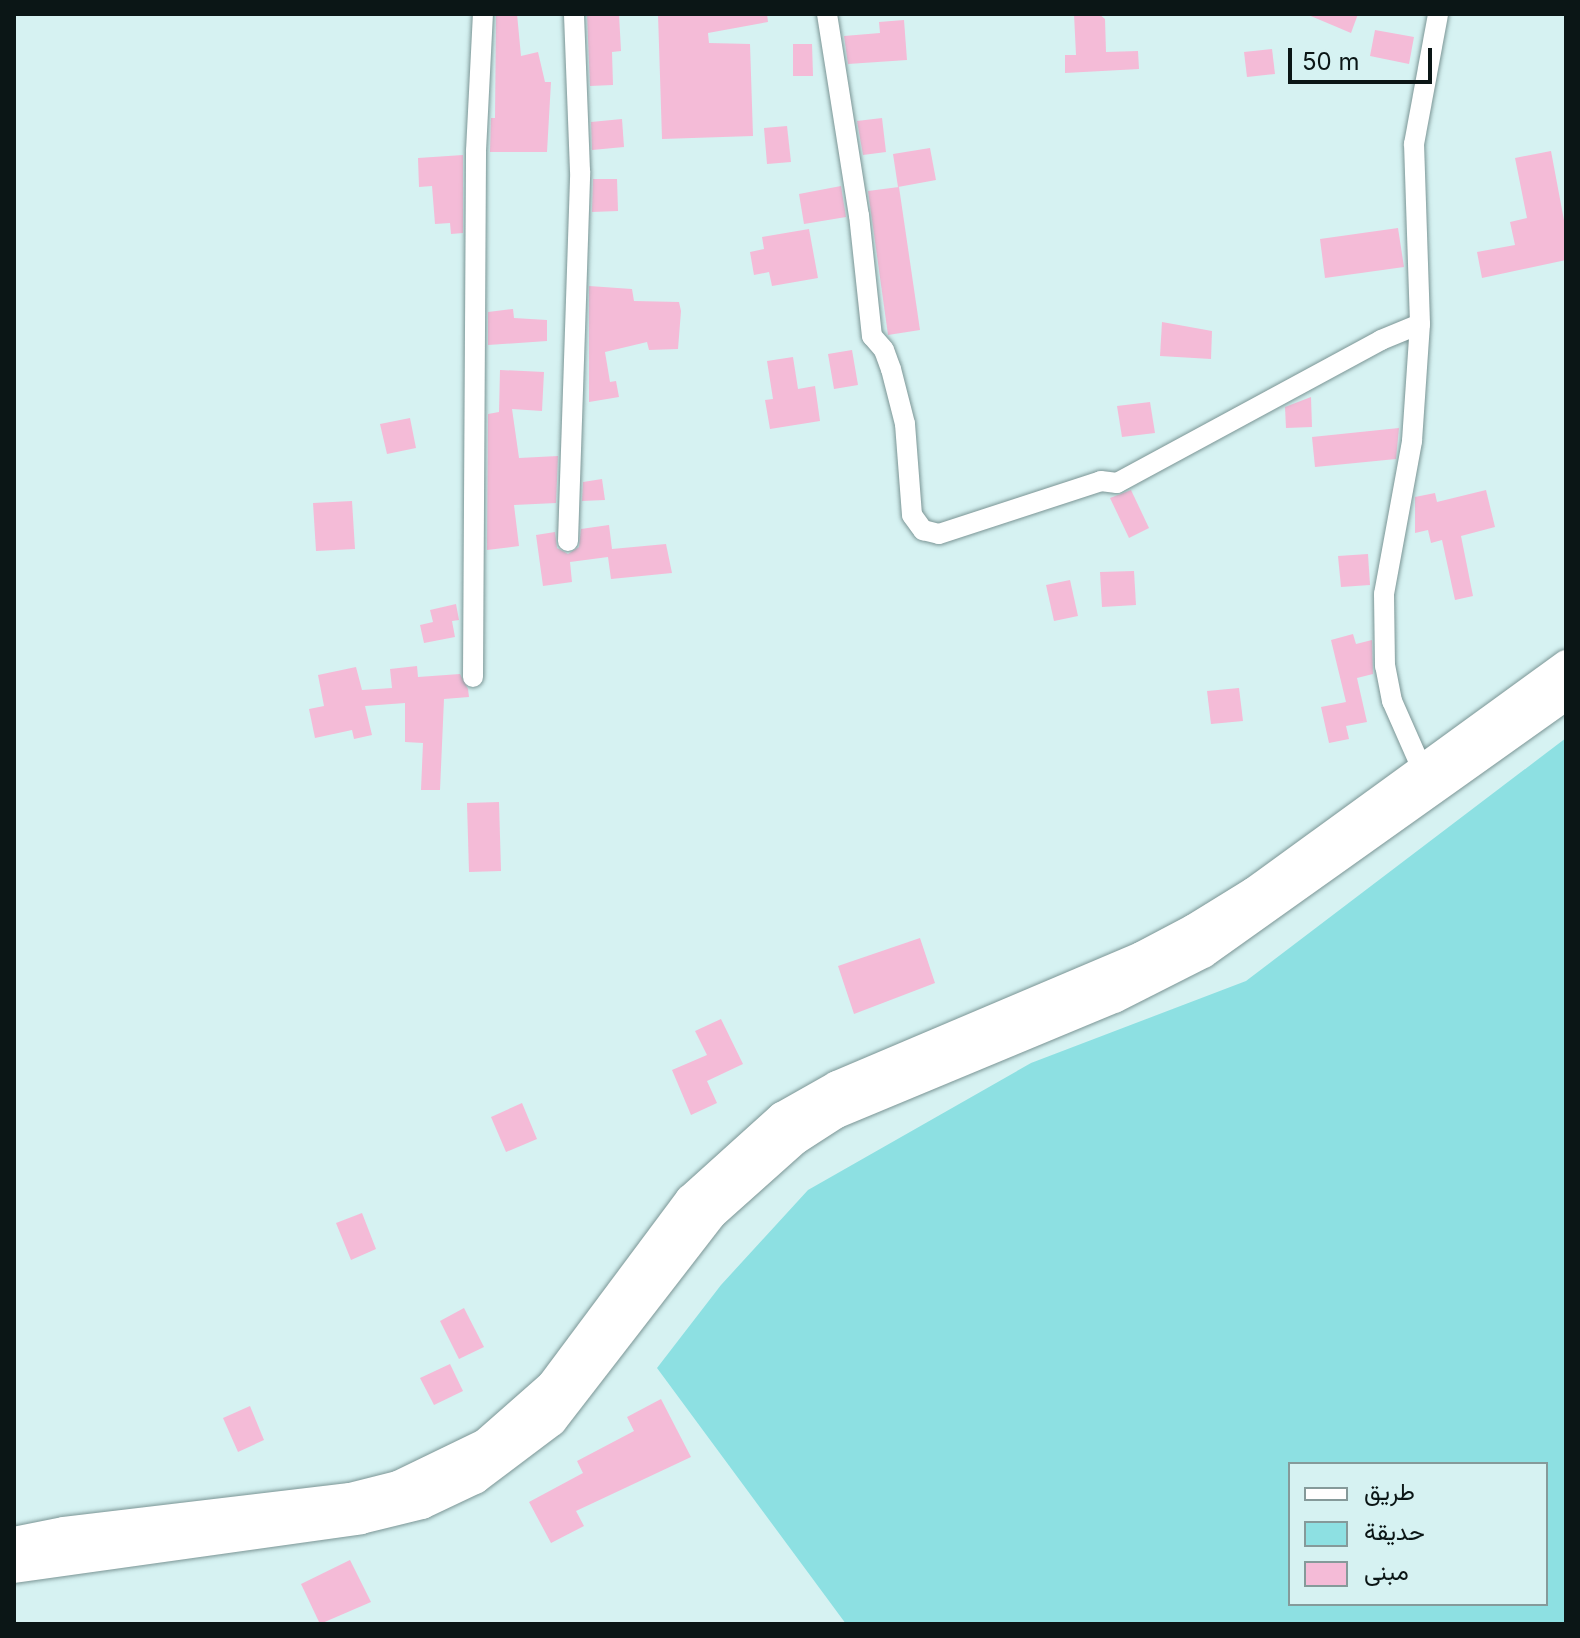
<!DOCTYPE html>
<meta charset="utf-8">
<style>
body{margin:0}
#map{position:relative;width:1580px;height:1638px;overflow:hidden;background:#d6f2f2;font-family:Inter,Vazirmatn,sans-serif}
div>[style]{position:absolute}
.green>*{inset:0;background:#8de0e2}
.building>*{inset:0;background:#f4bbd7}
.roads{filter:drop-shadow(0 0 2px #7b9595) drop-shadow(0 0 2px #7b9595)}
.minor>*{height:20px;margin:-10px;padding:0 10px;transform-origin:10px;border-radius:10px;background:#fff}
.highway>*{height:30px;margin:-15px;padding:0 15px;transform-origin:15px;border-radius:15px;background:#fff}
span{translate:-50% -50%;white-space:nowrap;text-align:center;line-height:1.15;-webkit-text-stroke:6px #d6f2f2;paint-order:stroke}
.frame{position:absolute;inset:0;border:16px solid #0b1616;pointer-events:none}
.legend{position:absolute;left:1288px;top:1462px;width:260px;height:144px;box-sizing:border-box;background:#d6f2f2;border:2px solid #859a9a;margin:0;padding:10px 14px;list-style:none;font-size:24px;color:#0b1616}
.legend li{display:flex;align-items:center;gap:16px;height:40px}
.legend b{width:40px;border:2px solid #859a9a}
.scale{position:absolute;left:1288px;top:48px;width:144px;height:36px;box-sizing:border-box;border:4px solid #0b1616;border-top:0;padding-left:10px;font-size:24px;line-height:28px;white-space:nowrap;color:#0b1616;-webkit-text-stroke:6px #d6f2f2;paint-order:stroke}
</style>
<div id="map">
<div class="green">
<div style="clip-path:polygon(evenodd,1566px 738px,1566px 1624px,846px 1624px,657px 1368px,721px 1285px,808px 1190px,1031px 1063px,1246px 981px,1566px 738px,1290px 1464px,1546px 1464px,1546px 1604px,1290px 1604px,1290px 1464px)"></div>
</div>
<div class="building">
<div style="clip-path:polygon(496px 14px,517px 14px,521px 56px,538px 52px,545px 82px,551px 82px,547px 152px,490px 152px,491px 118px,495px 118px)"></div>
<div style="clip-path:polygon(587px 14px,619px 14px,621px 51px,612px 52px,613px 85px,590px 86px)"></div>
<div style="clip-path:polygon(658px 14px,767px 14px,768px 22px,708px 33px,709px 43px,750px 44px,753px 136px,662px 139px)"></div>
<div style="clip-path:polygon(1074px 14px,1099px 14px,1105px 19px,1106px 52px,1138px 51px,1139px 69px,1065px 73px,1065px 55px,1076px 55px)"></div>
<div style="clip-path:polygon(1306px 14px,1358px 14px,1351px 33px)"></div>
<div style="clip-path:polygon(904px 20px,907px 60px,848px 64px,844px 36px,880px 33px,879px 22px)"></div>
<div style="clip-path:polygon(1375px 30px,1414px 37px,1409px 64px,1370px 56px)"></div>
<div style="clip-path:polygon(793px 44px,812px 44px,813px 76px,793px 76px)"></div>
<div style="clip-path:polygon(1272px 49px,1275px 74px,1247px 77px,1244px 52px)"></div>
<div style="clip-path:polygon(882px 118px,886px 152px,863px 155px,857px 121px)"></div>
<div style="clip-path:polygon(622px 119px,624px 147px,592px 150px,591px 122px)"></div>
<div style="clip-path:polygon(787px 126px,791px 162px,767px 164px,764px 128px)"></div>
<div style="clip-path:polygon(930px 148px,936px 180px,898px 187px,893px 154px)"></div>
<div style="clip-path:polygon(1551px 151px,1566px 231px,1566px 260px,1482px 278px,1477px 252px,1515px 245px,1510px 222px,1527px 218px,1515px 158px)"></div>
<div style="clip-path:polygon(463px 155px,463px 233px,451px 234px,450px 223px,435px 224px,432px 186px,419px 187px,418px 158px)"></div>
<div style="clip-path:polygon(593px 179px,617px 179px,618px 211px,592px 212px)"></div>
<div style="clip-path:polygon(841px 186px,846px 217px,804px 224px,799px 194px)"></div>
<div style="clip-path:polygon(899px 187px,920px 330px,888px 335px,868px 191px)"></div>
<div style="clip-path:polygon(1398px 228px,1404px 267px,1325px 278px,1320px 239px)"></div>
<div style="clip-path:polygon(809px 229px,818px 278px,772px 286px,769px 272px,754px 275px,750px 252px,764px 249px,762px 237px)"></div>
<div style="clip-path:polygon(589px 286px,632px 289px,634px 301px,679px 302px,681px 311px,678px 349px,649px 350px,647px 342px,605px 352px,610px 382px,616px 381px,619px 397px,589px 402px)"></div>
<div style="clip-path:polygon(513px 309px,514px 318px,547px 320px,547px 341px,488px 345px,488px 312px)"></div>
<div style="clip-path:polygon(1162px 322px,1212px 331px,1211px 359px,1160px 356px)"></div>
<div style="clip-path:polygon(852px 350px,858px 385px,834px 389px,828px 354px)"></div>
<div style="clip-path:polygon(793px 357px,798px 389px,815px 386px,820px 421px,770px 429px,765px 400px,773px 399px,767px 361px)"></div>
<div style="clip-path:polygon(500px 370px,544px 372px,542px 411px,512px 409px,519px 458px,558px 456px,556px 503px,514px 505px,519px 546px,487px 550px,488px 414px,499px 412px)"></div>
<div style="clip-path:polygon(1311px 397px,1312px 427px,1286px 428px,1285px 407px)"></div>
<div style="clip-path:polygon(1150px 402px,1155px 433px,1122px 437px,1117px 406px)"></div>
<div style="clip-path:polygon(410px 418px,416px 448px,387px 454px,380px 424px)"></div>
<div style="clip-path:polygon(1399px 428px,1396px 459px,1315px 467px,1312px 437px)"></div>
<div style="clip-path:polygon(602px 479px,605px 500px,582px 501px,583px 482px)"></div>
<div style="clip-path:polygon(1131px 490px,1149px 528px,1129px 538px,1110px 498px)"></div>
<div style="clip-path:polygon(1486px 490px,1495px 527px,1461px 536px,1473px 596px,1455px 600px,1442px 540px,1431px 543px,1428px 530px,1415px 533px,1415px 497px,1435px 493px,1437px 502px)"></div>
<div style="clip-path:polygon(352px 501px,355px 549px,316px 551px,313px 503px)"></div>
<div style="clip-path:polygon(609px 525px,612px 549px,666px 544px,672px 573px,611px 579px,608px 557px,570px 562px,572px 582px,543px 586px,536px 535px,555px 532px,557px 548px,568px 554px,579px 547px,581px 529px)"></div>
<div style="clip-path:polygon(1368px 554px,1370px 585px,1341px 587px,1338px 556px)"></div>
<div style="clip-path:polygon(1134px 571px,1136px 605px,1102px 607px,1100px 572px)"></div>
<div style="clip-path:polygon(1070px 580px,1078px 616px,1054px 621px,1046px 585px)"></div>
<div style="clip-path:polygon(456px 604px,459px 620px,452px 621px,455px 637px,424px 643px,420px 625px,433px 622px,430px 610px)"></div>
<div style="clip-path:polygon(1353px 634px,1356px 644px,1372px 640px,1373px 674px,1357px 678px,1367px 722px,1346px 726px,1349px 739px,1329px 743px,1321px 707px,1346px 702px,1331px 640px)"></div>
<div style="clip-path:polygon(417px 666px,418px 677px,460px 674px,468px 689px,469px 697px,444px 699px,440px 790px,421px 790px,423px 743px,405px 742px,405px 703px,365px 706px,372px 735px,354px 739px,352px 730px,315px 738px,309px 709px,324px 706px,318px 675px,356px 667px,362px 690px,392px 688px,390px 669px)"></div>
<div style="clip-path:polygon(1239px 688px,1243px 721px,1211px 724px,1207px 691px)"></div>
<div style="clip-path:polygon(499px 802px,501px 871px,469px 872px,467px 803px)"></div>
<div style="clip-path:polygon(920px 938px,935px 983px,854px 1014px,838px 966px)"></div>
<div style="clip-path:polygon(721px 1019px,743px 1064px,707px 1081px,717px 1103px,691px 1115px,672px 1070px,707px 1055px,695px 1031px)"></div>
<div style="clip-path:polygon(522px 1103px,537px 1139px,506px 1152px,491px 1117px)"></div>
<div style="clip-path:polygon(362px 1213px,376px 1249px,351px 1260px,336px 1223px)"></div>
<div style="clip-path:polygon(464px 1308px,484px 1347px,459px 1359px,440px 1321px)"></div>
<div style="clip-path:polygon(450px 1364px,463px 1391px,434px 1405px,420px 1378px)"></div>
<div style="clip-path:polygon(661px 1399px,691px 1457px,576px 1511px,584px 1526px,551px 1543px,529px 1502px,583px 1473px,577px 1461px,634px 1431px,627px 1417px)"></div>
<div style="clip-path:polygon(250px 1406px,264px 1440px,238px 1452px,223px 1418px)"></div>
<div style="clip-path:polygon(350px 1560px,371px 1602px,320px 1624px,301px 1584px)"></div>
</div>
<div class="roads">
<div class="minor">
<div style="left:827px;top:14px;width:204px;rotate:81deg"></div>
<div style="left:859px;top:215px;width:122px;rotate:83.9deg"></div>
<div style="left:872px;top:336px;width:18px;rotate:49deg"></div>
<div style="left:884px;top:350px;width:20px;rotate:70deg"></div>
<div style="left:891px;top:369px;width:57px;rotate:75.7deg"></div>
<div style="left:905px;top:424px;width:91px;rotate:85.6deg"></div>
<div style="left:912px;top:515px;width:19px;rotate:54deg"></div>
<div style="left:923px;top:530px;width:16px;rotate:14deg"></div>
<div style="left:939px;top:534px;width:170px;rotate:-18.1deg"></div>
<div style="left:1101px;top:481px;width:16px;rotate:7deg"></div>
<div style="left:1117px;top:483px;width:300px;rotate:-28.4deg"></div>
<div style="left:1381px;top:340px;width:42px;rotate:-22.3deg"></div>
<div style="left:568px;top:541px;width:370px;rotate:-88.1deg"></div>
<div style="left:580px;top:171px;width:157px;rotate:-92.2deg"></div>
<div style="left:473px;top:677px;width:526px;rotate:-89.67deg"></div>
<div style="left:476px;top:151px;width:137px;rotate:-87.1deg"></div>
<div style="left:1422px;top:769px;width:74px;rotate:-113.8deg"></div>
<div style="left:1392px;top:701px;width:36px;rotate:-101deg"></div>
<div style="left:1385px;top:666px;width:72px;rotate:-90.8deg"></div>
<div style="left:1384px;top:594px;width:156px;rotate:-79.6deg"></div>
<div style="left:1412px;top:441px;width:117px;rotate:-86.1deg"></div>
<div style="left:1420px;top:324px;width:180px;rotate:-91.9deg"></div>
<div style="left:1414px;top:144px;width:132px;rotate:-79.5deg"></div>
</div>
<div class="highway">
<div style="left:14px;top:1542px;width:51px;rotate:-11.3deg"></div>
<div style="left:64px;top:1532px;width:288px;rotate:-6.8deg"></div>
<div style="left:350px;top:1498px;width:49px;rotate:-14deg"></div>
<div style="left:398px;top:1486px;width:97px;rotate:-25.8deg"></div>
<div style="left:485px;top:1444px;width:89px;rotate:-41.4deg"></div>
<div style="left:552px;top:1385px;width:231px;rotate:-53.3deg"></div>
<div style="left:690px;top:1200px;width:124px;rotate:-42.1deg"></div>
<div style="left:782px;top:1117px;width:63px;rotate:-29.4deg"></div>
<div style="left:837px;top:1086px;width:330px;rotate:-23deg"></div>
<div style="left:1141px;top:957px;width:60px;rotate:-27.8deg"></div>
<div style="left:1194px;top:929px;width:70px;rotate:-31.7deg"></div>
<div style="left:1254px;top:892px;width:386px;rotate:-36deg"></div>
<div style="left:14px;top:1568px;width:350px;rotate:-8deg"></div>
<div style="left:361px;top:1519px;width:63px;rotate:-13.8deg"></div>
<div style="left:422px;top:1504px;width:59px;rotate:-25.3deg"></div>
<div style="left:475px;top:1479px;width:96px;rotate:-37deg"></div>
<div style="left:552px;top:1421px;width:262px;rotate:-52.3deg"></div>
<div style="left:712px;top:1214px;width:111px;rotate:-41.7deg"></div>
<div style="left:795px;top:1140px;width:48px;rotate:-33deg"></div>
<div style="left:835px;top:1114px;width:302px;rotate:-22.6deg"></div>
<div style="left:1114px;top:998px;width:100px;rotate:-26.8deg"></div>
<div style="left:1203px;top:953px;width:445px;rotate:-35.4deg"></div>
</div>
</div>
<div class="frame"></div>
<ul class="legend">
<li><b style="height:10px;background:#fff"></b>طريق</li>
<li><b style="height:22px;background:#8de0e2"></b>حديقة</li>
<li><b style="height:22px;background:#f4bbd7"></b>مبنى</li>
</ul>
<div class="scale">50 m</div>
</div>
